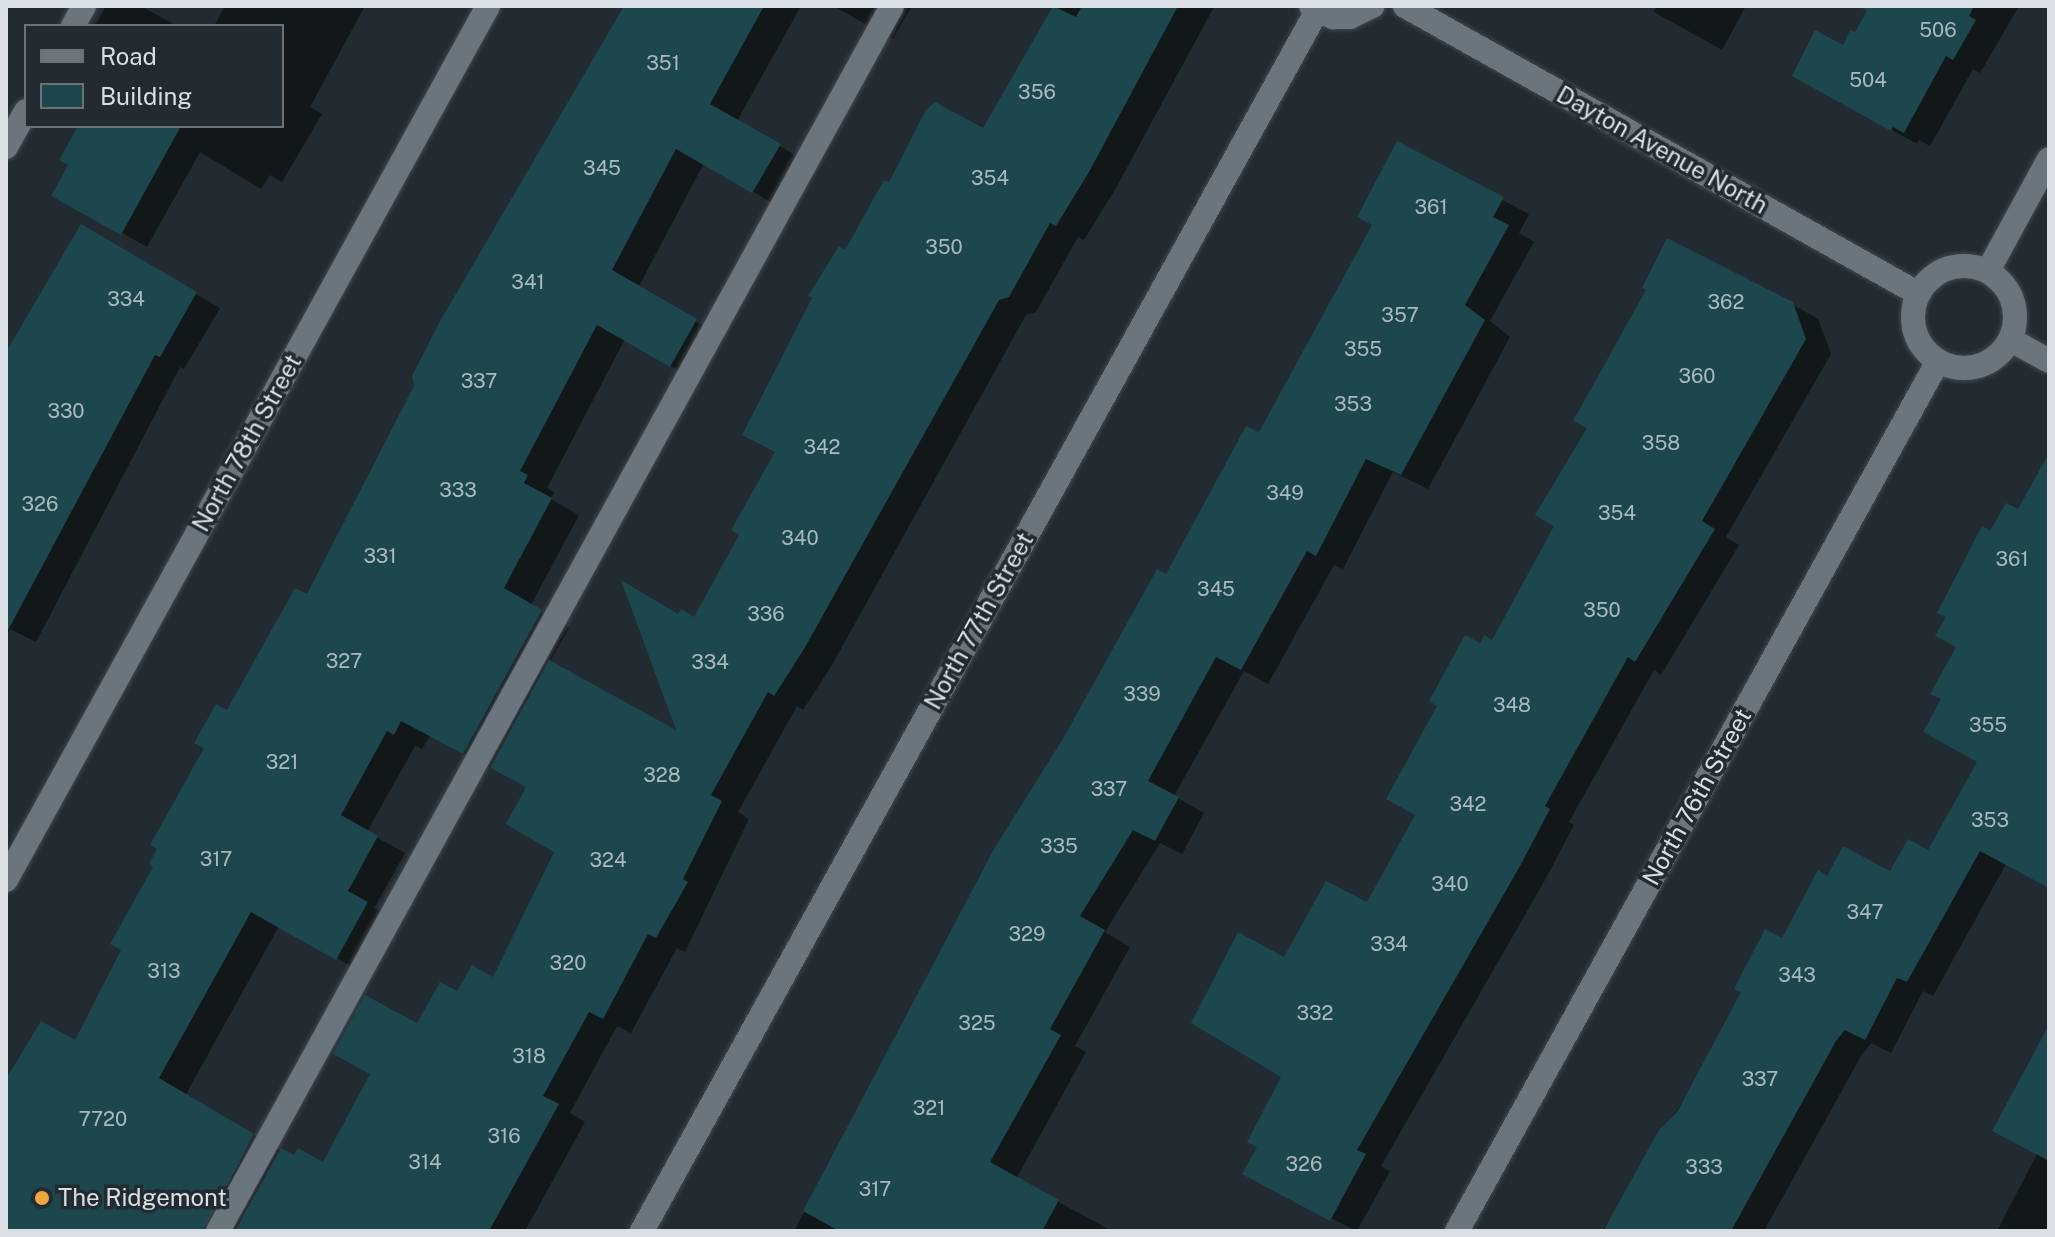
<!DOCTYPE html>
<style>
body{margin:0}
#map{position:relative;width:2055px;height:1237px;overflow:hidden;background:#222b32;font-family:"Public Sans",sans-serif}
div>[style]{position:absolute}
.shadow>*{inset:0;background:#0007}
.building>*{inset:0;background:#1c474d}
.roads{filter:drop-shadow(0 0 2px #41484f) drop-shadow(0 0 2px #41484f)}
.lane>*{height:24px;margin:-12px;padding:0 12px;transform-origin:12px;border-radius:12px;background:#6b757e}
.street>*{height:24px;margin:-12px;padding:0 12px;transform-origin:12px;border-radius:12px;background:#6b757e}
.street>.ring{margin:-12px;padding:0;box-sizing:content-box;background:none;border:24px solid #6b757e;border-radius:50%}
.dots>*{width:22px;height:22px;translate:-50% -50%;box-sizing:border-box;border:4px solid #222b32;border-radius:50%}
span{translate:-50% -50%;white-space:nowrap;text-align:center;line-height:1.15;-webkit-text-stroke:7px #222b32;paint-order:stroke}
.number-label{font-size:20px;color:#aab9be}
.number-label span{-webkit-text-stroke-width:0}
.street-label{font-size:24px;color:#d9dfe4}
.poi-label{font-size:24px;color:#d9dfe4}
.left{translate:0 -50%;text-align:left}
.frame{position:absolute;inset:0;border:8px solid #d9dfe4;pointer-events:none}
.legend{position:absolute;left:24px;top:24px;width:260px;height:104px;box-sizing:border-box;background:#222b32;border:2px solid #6b7379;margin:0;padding:10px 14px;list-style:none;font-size:24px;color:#d9dfe4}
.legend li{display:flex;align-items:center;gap:16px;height:40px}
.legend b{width:40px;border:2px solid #6b7379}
</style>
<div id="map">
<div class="shadow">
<div style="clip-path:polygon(106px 6px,141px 6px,177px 26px,95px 26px)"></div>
<div style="clip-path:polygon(225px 6px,365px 6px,310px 107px,322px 114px,282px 182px,270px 175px,261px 189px,200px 152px,147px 247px,54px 195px,70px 164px,81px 126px,282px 126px,282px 26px,214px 26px)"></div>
<div style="clip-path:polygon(evenodd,630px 6px,801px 6px,737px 121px,807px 162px,781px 208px,704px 163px,638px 288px,723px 337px,699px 382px,625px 339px,547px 488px,554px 492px,551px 499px,579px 515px,531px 605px,569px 628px,550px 662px,680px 734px,679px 616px,694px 619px,742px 534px,777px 453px,846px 252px,890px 185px,984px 131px,1056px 6px,1214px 7px,1116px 188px,1084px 240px,1078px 237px,1036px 312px,1026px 315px,832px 665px,803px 710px,797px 706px,738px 812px,749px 819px,685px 952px,677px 948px,631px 1033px,617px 1026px,570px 1113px,585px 1122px,525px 1231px,6px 1231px,6px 1084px,76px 1042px,124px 949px,156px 866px,228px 713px,308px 597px,630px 6px,430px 736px,528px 788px,557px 851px,494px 979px,458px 994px,418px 1026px,324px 1165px,295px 1158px,185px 1096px,279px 926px,365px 974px,395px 920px,374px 908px,405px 853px,367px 832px,415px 746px,422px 749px,430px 736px)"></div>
<div style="clip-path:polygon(833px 6px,912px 6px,893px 39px)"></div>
<div style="clip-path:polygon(1657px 6px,1746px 6px,1722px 50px,1654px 12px)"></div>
<div style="clip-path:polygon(1872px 6px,2019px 6px,1980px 73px,1973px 69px,1930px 146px,1919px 140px,1917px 144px,1820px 90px)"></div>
<div style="clip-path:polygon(1398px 144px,1529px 214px,1519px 233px,1534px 242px,1490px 321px,1510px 337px,1428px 489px,1393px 472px,1343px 569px,1334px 565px,1268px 684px,1244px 671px,1174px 796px,1204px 813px,1182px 854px,1160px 843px,1105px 932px,1130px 947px,1075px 1046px,1086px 1052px,1016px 1179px,1112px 1231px,794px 1231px,995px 850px,1259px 435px,1375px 225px)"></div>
<div style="clip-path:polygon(81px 227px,220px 308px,184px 369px,180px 367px,36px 642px,10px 629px,6px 637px,6px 352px)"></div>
<div style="clip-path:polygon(1792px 304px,1818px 319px,1831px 354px,1726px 537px,1739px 545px,1661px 675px,1654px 670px,1569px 822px,1574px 825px,1545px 880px,1381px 1166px,1390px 1171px,1357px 1231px,1269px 1188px,1259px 1146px,1284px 1076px,1284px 960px,1368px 904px,1417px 815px,1481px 646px,1493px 643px)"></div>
<div style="clip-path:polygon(2049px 461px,2049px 882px,2006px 864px,1933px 996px,1923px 991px,1891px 1053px,1871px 1043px,1861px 1056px,1764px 1231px,1602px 1231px,1783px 940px,1828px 878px,1891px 874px,1928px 853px,1979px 761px,1943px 699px,1991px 534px,2019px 512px)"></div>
<div style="clip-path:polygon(2049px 1094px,2049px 1231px,1997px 1231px,2037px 1154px)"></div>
</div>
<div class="building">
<div style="clip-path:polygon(624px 6px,764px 6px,710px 104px,781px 144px,752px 193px,676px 149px,612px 270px,697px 319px,670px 367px,597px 325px,520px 471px,528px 475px,524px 483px,552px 498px,504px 588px,542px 610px,463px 754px,401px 721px,394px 735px,387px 731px,341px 815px,378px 836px,348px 891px,368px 902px,336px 960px,251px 912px,159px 1078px,254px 1134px,203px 1231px,6px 1231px,6px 1079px,41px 1021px,75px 1040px,121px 950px,110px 944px,153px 867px,149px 864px,157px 849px,150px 845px,204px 748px,194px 743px,216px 704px,227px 710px,295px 588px,307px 594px,414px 386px,412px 376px,439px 323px)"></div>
<div style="clip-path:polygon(1053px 6px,1076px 17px,1082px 6px,1178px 6px,1089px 172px,1056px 226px,1050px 223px,1009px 297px,999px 300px,804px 649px,774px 696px,768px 692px,711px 795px,722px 801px,683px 879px,688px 882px,656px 938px,648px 934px,603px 1019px,589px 1012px,543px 1096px,559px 1104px,489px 1231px,235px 1231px,281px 1148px,294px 1155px,298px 1148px,323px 1162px,370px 1074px,333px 1054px,365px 995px,417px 1023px,440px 982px,457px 991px,472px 965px,493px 977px,554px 852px,506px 824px,526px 787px,490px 768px,549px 660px,676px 730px,621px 580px,678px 614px,681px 609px,694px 617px,739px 535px,731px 530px,775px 452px,742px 435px,812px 298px,808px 296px,839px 246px,845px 250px,884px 180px,889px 182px,926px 110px,935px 102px,983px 128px)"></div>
<div style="clip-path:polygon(1859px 6px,1974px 6px,1969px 16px,1976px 20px,1953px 60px,1946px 56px,1904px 133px,1893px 127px,1891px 131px,1792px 76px,1815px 30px,1843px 45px,1850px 30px,1855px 32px,1867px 11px)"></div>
<div style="clip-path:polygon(78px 126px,181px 126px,121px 235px,51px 196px,68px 165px,59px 160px)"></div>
<div style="clip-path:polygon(1397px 141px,1504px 197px,1493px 217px,1509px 225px,1465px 305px,1485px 320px,1401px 475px,1366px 459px,1316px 556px,1307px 551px,1241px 670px,1216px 657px,1148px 781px,1179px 797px,1155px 841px,1133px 830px,1080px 916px,1105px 930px,1050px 1029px,1061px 1035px,990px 1162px,1059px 1200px,1042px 1231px,839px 1231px,803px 1211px,994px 849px,1064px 737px,1157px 569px,1166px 574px,1246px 426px,1259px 432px,1372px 225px,1357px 217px)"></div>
<div style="clip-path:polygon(81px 224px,197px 292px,160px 357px,155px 355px,6px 634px,6px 352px)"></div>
<div style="clip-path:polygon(1667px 238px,1793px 302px,1806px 339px,1702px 521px,1715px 529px,1635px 662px,1628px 657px,1545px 806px,1550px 809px,1520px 866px,1357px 1150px,1366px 1154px,1330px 1221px,1242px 1174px,1257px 1147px,1247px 1142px,1281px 1077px,1191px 1023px,1238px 932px,1284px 957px,1326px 881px,1367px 902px,1415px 815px,1386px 799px,1437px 706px,1429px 701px,1465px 635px,1480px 643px,1484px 635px,1492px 640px,1554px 526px,1535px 515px,1587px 428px,1573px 421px,1646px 290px,1642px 288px)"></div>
<div style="clip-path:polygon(2049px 453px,2049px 888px,1980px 851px,1907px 982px,1897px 978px,1865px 1040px,1845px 1030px,1836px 1041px,1731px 1231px,1603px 1231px,1659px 1130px,1677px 1112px,1741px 992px,1734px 989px,1765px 929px,1782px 938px,1818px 870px,1827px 876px,1843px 846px,1890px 871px,1908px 839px,1928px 850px,1977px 762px,1923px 732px,1941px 699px,1930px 694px,1956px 647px,1935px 636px,1946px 617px,1937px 613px,1982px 526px,1990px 531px,2006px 503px,2018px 509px)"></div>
<div style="clip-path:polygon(2049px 1025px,2049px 1161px,1992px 1131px)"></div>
</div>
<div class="roads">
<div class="lane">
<div style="left:73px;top:26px;width:23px;rotate:-61deg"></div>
<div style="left:6px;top:147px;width:41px;rotate:-60.9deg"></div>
<div style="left:218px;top:1231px;width:1398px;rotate:-61.18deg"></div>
</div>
<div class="street">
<div style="left:1311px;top:6px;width:25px;rotate:27deg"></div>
<div style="left:1333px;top:17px;width:17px"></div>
<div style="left:1350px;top:17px;width:25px;rotate:-26deg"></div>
<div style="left:1405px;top:6px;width:589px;rotate:29.26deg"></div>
<div class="ring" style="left:1913px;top:266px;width:78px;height:78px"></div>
<div style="left:1989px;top:269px;width:125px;rotate:-61.4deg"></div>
<div style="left:2011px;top:340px;width:43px;rotate:28.9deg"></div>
<div style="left:6px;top:880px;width:998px;rotate:-61.12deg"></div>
<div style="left:642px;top:1231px;width:1394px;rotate:-61.05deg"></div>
<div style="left:1457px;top:1231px;width:992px;rotate:-61.06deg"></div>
</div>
</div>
<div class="dots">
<div style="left:42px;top:1198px;background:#efa73d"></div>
</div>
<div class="number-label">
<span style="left:1938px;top:30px">506</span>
<span style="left:663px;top:63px">351</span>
<span style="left:1868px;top:80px">504</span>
<span style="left:1037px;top:92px">356</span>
<span style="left:602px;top:168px">345</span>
<span style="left:990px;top:178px">354</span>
<span style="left:1431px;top:207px">361</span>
<span style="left:944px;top:247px">350</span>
<span style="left:528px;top:282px">341</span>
<span style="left:126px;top:299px">334</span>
<span style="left:1726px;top:302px">362</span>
<span style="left:1400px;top:315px">357</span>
<span style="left:1363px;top:349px">355</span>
<span style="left:1697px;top:376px">360</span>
<span style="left:479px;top:381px">337</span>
<span style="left:1353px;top:404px">353</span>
<span style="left:66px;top:411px">330</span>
<span style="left:1661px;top:443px">358</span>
<span style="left:822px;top:447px">342</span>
<span style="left:458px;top:490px">333</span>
<span style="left:1285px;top:493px">349</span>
<span style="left:40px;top:504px">326</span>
<span style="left:1617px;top:513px">354</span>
<span style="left:800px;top:538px">340</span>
<span style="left:380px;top:556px">331</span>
<span style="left:2012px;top:559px">361</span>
<span style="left:1216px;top:589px">345</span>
<span style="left:1602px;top:610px">350</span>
<span style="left:766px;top:614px">336</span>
<span style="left:344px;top:661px">327</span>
<span style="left:710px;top:662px">334</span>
<span style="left:1142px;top:694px">339</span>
<span style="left:1512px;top:705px">348</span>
<span style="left:1988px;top:725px">355</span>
<span style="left:282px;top:762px">321</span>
<span style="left:662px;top:775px">328</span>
<span style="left:1109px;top:789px">337</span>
<span style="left:1468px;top:804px">342</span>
<span style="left:1990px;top:820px">353</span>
<span style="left:1059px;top:846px">335</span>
<span style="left:216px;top:859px">317</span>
<span style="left:608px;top:860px">324</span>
<span style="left:1450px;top:884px">340</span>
<span style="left:1865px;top:912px">347</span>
<span style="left:1027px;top:934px">329</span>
<span style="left:1389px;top:944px">334</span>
<span style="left:568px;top:963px">320</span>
<span style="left:164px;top:971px">313</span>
<span style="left:1797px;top:975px">343</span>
<span style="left:1315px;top:1013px">332</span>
<span style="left:977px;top:1023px">325</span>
<span style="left:529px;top:1056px">318</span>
<span style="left:1760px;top:1079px">337</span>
<span style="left:929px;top:1108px">321</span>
<span style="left:103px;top:1119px">7720</span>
<span style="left:504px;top:1136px">316</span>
<span style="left:425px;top:1162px">314</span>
<span style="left:1304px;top:1164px">326</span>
<span style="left:1704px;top:1167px">333</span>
<span style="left:875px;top:1189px">317</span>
</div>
<div class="street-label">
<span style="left:1662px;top:150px;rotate:29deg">Dayton Avenue North</span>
<span style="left:247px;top:443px;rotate:-61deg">North 78th Street</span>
<span style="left:979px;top:621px;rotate:-61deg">North 77th Street</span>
<span style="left:1697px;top:797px;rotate:-61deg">North 76th Street</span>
</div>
<div class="poi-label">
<span class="left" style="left:58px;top:1198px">The Ridgemont</span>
</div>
<div class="frame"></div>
<ul class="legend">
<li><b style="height:10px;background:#6b757e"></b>Road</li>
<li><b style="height:22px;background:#1c474d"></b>Building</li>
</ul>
</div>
